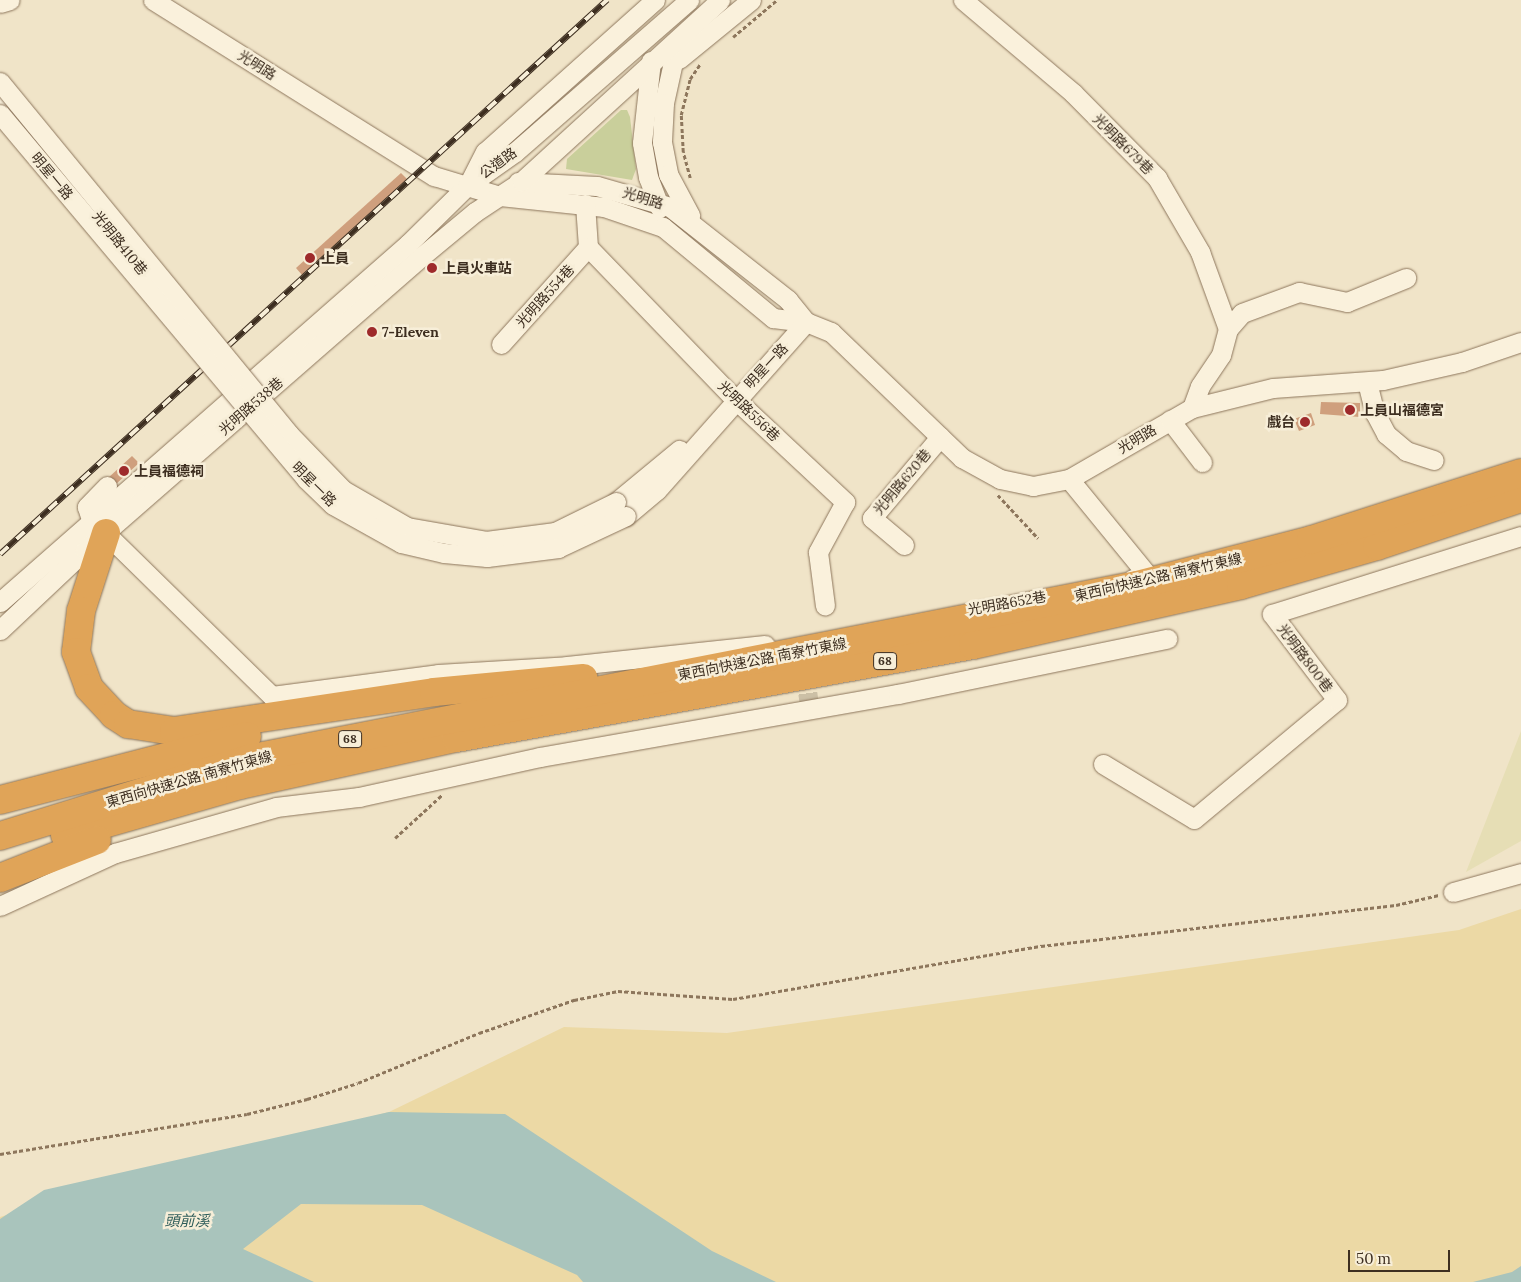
<!DOCTYPE html>
<meta charset="utf-8">
<style>
body{margin:0}
#map{position:relative;width:1521px;height:1282px;overflow:hidden;background:#f0e4c8;font-family:Lora,"Noto Sans TC",serif}
div>[style]{position:absolute}
.farmland>*{inset:0;background:#e6deb5}
.green>*{inset:0;background:#c9cf9b}
.sand>*{inset:0;background:#ecd9a5}
.water>*{inset:0;background:#a9c4bc}
.building>*{inset:0;background:#cf9f7d}
.minor-tunnel>*{height:19px;margin-top:-9.5px;transform-origin:0;background:repeating-linear-gradient(90deg,#ccc0a6 0 19px,transparent 0 28px)}
.path>*{height:2.5px;margin-top:-1.25px;transform-origin:0;background:repeating-linear-gradient(90deg,#8d765c 0 4px,transparent 0 6.5px)}
.roads{filter:drop-shadow(0 0 1px #8d765c) drop-shadow(0 0 1px #8d765c)}
.minor>*{height:19px;margin:-9.5px;padding:0 9.5px;transform-origin:9.5px;border-radius:9.5px;background:#faf1dc}
.highway>*{height:28px;margin:-14px;padding:0 14px;transform-origin:14px;border-radius:14px;background:#e0a458}
.rail>*{height:5.5px;margin-top:-2.75px;transform-origin:0;background:repeating-linear-gradient(90deg,#f7eed8 0 11px,#3d2e20 0 22px);box-sizing:border-box;border-block:1px solid #3d2e20}
.bridges{filter:drop-shadow(0 0 1px #8d765c) drop-shadow(0 0 1px #8d765c)}
.minor-bridge>*{height:19px;margin:-9.5px;padding:0 9.5px;transform-origin:9.5px;border-radius:9.5px;background:#faf1dc}
.dots>*{width:14px;height:14px;translate:-50% -50%;box-sizing:border-box;border:2px solid #f7eed8;border-radius:50%}
span{translate:-50% -50%;white-space:nowrap;text-align:center;line-height:1.15;-webkit-text-stroke:5px #f7eed8;paint-order:stroke}
.shield-label span{padding:1px 4px;background:#f7eed8;border:1px solid;border-radius:4px;-webkit-text-stroke-width:0}
.shield-label{font-size:12px;color:#3d2e20;font-weight:700}
.street-label{font-size:14px;color:#3d2e20}
.poi-label{font-size:14px;color:#3d2e20;font-weight:700}
.left{translate:0 -50%;text-align:left}
.right{translate:-100% -50%;text-align:right}
.water-label{font-size:15px;color:#2f5d5a;font-style:italic}
.scale{position:absolute;left:1348px;top:1250px;width:102px;height:22px;box-sizing:border-box;border:2px solid #3d2e20;border-top:0;padding-left:6px;font-size:15px;line-height:18px;white-space:nowrap;color:#3d2e20;-webkit-text-stroke:4px #f7eed8;paint-order:stroke}
</style>
<div id="map">
<div class="farmland">
<div style="clip-path:polygon(1521px 731px,1521px 841px,1466px 872px)"></div>
</div>
<div class="green">
<div style="clip-path:polygon(621px 110px,627px 110px,630px 117px,636px 169px,632px 180px,566px 169px,567px 159px)"></div>
</div>
<div class="sand">
<div style="clip-path:polygon(1521px 909px,1521px 1282px,0 1282px,0 1217px,93px 1188px,389px 1112px,564px 1027px,727px 1033px,1459px 930px)"></div>
</div>
<div class="water">
<div style="clip-path:polygon(389px 1112px,505px 1114px,712px 1251px,776px 1282px,583px 1282px,577px 1275px,422px 1205px,301px 1204px,243px 1249px,314px 1282px,0 1282px,0 1219px,44px 1190px)"></div>
<div style="clip-path:polygon(1521px 1266px,1521px 1282px,1473px 1282px,1512px 1272px)"></div>
</div>
<div class="building">
<div style="clip-path:polygon(401px 173px,407px 179px,302px 275px,296px 268px)"></div>
<div style="clip-path:polygon(1321px 402px,1360px 403px,1360px 417px,1320px 414px)"></div>
<div style="clip-path:polygon(1311px 413px,1315px 425px,1299px 431px,1294px 419px)"></div>
<div style="clip-path:polygon(132px 456px,139px 463px,115px 485px,108px 478px)"></div>
</div>
<div class="minor-tunnel">
<div style="left:804px;top:665px;width:44px;rotate:82.2deg"></div>
</div>
<div class="path">
<div style="left:733px;top:37px;width:57px;rotate:-40.1deg"></div>
<div style="left:690px;top:178px;width:27px;rotate:-105deg"></div>
<div style="left:683px;top:152px;width:37px;rotate:-93deg"></div>
<div style="left:681px;top:115px;width:37px;rotate:-76deg"></div>
<div style="left:690px;top:79px;width:18px;rotate:-56deg"></div>
<div style="left:998px;top:495px;width:59px;rotate:47.1deg"></div>
<div style="left:395px;top:838px;width:64px;rotate:-42.5deg"></div>
<div style="left:0;top:1154px;width:250px;rotate:-9.2deg"></div>
<div style="left:247px;top:1114px;width:62px;rotate:-14deg"></div>
<div style="left:307px;top:1099px;width:53px;rotate:-17.4deg"></div>
<div style="left:358px;top:1083px;width:131px;rotate:-22.5deg"></div>
<div style="left:479px;top:1033px;width:101px;rotate:-19.2deg"></div>
<div style="left:574px;top:1000px;width:45px;rotate:-11.6deg"></div>
<div style="left:618px;top:991px;width:115px;rotate:4deg"></div>
<div style="left:733px;top:999px;width:313px;rotate:-9.8deg"></div>
<div style="left:1041px;top:946px;width:357px;rotate:-6.6deg"></div>
<div style="left:1396px;top:905px;width:44px;rotate:-13.1deg"></div>
</div>
<div class="roads">
<div class="minor">
<div style="left:153px;top:0;width:332px;rotate:32.1deg"></div>
<div style="left:434px;top:176px;width:69px;rotate:16.9deg"></div>
<div style="left:500px;top:196px;width:105px;rotate:6deg"></div>
<div style="left:604px;top:207px;width:62px;rotate:18.7deg"></div>
<div style="left:663px;top:227px;width:143px;rotate:39.6deg"></div>
<div style="left:773px;top:318px;width:33px;rotate:7deg"></div>
<div style="left:806px;top:322px;width:27px;rotate:22deg"></div>
<div style="left:831px;top:332px;width:182px;rotate:43.9deg"></div>
<div style="left:962px;top:458px;width:43px;rotate:28.9deg"></div>
<div style="left:1000px;top:479px;width:34px;rotate:12deg"></div>
<div style="left:1033px;top:486px;width:37px;rotate:-11deg"></div>
<div style="left:1069px;top:479px;width:142px;rotate:-30deg"></div>
<div style="left:1192px;top:408px;width:83px;rotate:-13.9deg"></div>
<div style="left:1273px;top:388px;width:110px;rotate:-4.2deg"></div>
<div style="left:1383px;top:380px;width:81px;rotate:-12.8deg"></div>
<div style="left:1462px;top:362px;width:62px;rotate:-18.7deg"></div>
<div style="left:963px;top:0;width:144px;rotate:40.2deg"></div>
<div style="left:1073px;top:93px;width:120px;rotate:45.3deg"></div>
<div style="left:1157px;top:178px;width:86px;rotate:59.8deg"></div>
<div style="left:1200px;top:252px;width:82px;rotate:70deg"></div>
<div style="left:0;top:3px;width:10px;rotate:-17deg"></div>
<div style="left:686px;top:38px;width:27px;rotate:118deg"></div>
<div style="left:673px;top:62px;width:42px;rotate:102.4deg"></div>
<div style="left:664px;top:103px;width:39px;rotate:93deg"></div>
<div style="left:662px;top:142px;width:33px;rotate:79deg"></div>
<div style="left:668px;top:174px;width:47px;rotate:61.8deg"></div>
<div style="left:679px;top:59px;width:93px;rotate:-39.3deg"></div>
<div style="left:651px;top:61px;width:82px;rotate:96.3deg"></div>
<div style="left:642px;top:143px;width:35px;rotate:80deg"></div>
<div style="left:648px;top:177px;width:33px;rotate:69deg"></div>
<div style="left:0;top:97px;width:172px;rotate:50.7deg"></div>
<div style="left:518px;top:182px;width:79px;rotate:2.9deg"></div>
<div style="left:597px;top:186px;width:76px;rotate:16deg"></div>
<div style="left:670px;top:207px;width:150px;rotate:38.2deg"></div>
<div style="left:788px;top:300px;width:28px;rotate:51deg"></div>
<div style="left:469px;top:183px;width:35px;rotate:-63deg"></div>
<div style="left:485px;top:152px;width:228px;rotate:-41.8deg"></div>
<div style="left:585px;top:204px;width:43px;rotate:86deg"></div>
<div style="left:588px;top:247px;width:211px;rotate:46deg"></div>
<div style="left:735px;top:399px;width:151px;rotate:43.1deg"></div>
<div style="left:845px;top:502px;width:57px;rotate:118.4deg"></div>
<div style="left:818px;top:552px;width:54px;rotate:82.6deg"></div>
<div style="left:501px;top:344px;width:130px;rotate:-48.1deg"></div>
<div style="left:1367px;top:382px;width:32px;rotate:76deg"></div>
<div style="left:1375px;top:413px;width:24px;rotate:62deg"></div>
<div style="left:1386px;top:434px;width:26px;rotate:40deg"></div>
<div style="left:1406px;top:451px;width:29px;rotate:18deg"></div>
<div style="left:1192px;top:408px;width:23px;rotate:-70deg"></div>
<div style="left:1200px;top:386px;width:37px;rotate:-56deg"></div>
<div style="left:1221px;top:355px;width:27px;rotate:-75deg"></div>
<div style="left:1228px;top:329px;width:21px;rotate:-49deg"></div>
<div style="left:1242px;top:313px;width:61px;rotate:-20.2deg"></div>
<div style="left:1299px;top:292px;width:49px;rotate:11.8deg"></div>
<div style="left:1347px;top:302px;width:64px;rotate:-22.1deg"></div>
<div style="left:1170px;top:420px;width:53px;rotate:52.7deg"></div>
<div style="left:1069px;top:479px;width:125px;rotate:50.8deg"></div>
<div style="left:1148px;top:576px;width:16px;rotate:169deg"></div>
<div style="left:107px;top:486px;width:29px;rotate:134deg"></div>
<div style="left:87px;top:507px;width:13px;rotate:72deg"></div>
<div style="left:91px;top:519px;width:253px;rotate:44.4deg"></div>
<div style="left:272px;top:696px;width:167px;rotate:-7.5deg"></div>
<div style="left:438px;top:674px;width:129px;rotate:-3.5deg"></div>
<div style="left:567px;top:666px;width:199px;rotate:-6.1deg"></div>
<div style="left:616px;top:502px;width:82px;rotate:-39.5deg"></div>
<div style="left:626px;top:516px;width:40px;rotate:-40deg"></div>
<div style="left:657px;top:490px;width:225px;rotate:-48.4deg"></div>
<div style="left:904px;top:545px;width:42px;rotate:-139.8deg"></div>
<div style="left:872px;top:518px;width:106px;rotate:-50deg"></div>
<div style="left:0;top:602px;width:543px;rotate:-41.27deg"></div>
<div style="left:408px;top:244px;width:83px;rotate:-44.5deg"></div>
<div style="left:467px;top:186px;width:59px;rotate:-35.3deg"></div>
<div style="left:515px;top:152px;width:231px;rotate:-41.1deg"></div>
<div style="left:0;top:630px;width:117px;rotate:-43.3deg"></div>
<div style="left:85px;top:550px;width:447px;rotate:-41.1deg"></div>
<div style="left:422px;top:256px;width:69px;rotate:-39.7deg"></div>
<div style="left:475px;top:212px;width:56px;rotate:-33.4deg"></div>
<div style="left:522px;top:181px;width:268px;rotate:-42.4deg"></div>
<div style="left:1103px;top:764px;width:106px;rotate:31.1deg"></div>
<div style="left:1194px;top:819px;width:186px;rotate:-39.8deg"></div>
<div style="left:1337px;top:700px;width:108px;rotate:-127.1deg"></div>
<div style="left:1272px;top:614px;width:261px;rotate:-17.4deg"></div>
<div style="left:1453px;top:892px;width:71px;rotate:-15.6deg"></div>
<div style="left:0;top:906px;width:127px;rotate:-24.7deg"></div>
<div style="left:115px;top:853px;width:167px;rotate:-15.9deg"></div>
<div style="left:276px;top:807px;width:84px;rotate:-6.9deg"></div>
<div style="left:359px;top:797px;width:185px;rotate:-12.5deg"></div>
<div style="left:540px;top:757px;width:364px;rotate:-10deg"></div>
<div style="left:898px;top:694px;width:275px;rotate:-11.6deg"></div>
</div>
<div class="highway">
<div style="left:106px;top:533px;width:82px;rotate:107.8deg"></div>
<div style="left:81px;top:611px;width:41px;rotate:97deg"></div>
<div style="left:76px;top:652px;width:38px;rotate:70deg"></div>
<div style="left:89px;top:688px;width:37px;rotate:47deg"></div>
<div style="left:114px;top:715px;width:17px;rotate:33deg"></div>
<div style="left:128px;top:724px;width:47px;rotate:8.7deg"></div>
<div style="left:174px;top:731px;width:263px;rotate:-8.5deg"></div>
<div style="left:434px;top:692px;width:150px;rotate:-5.4deg"></div>
<div style="left:0;top:800px;width:255px;rotate:-14.5deg"></div>
<div style="left:65px;top:835px;width:182px;rotate:-15.9deg"></div>
<div style="left:240px;top:785px;width:221px;rotate:-12.3deg"></div>
<div style="left:456px;top:738px;width:525px;rotate:-10.2deg"></div>
<div style="left:973px;top:645px;width:275px;rotate:-12.6deg"></div>
<div style="left:1241px;top:585px;width:141px;rotate:-16deg"></div>
<div style="left:1377px;top:546px;width:152px;rotate:-18.4deg"></div>
<div style="left:0;top:836px;width:260px;rotate:-17.2deg"></div>
<div style="left:248px;top:759px;width:906px;rotate:-11.07deg"></div>
<div style="left:1137px;top:585px;width:180px;rotate:-14.5deg"></div>
<div style="left:1311px;top:540px;width:220px;rotate:-17.7deg"></div>
<div style="left:0;top:878px;width:104px;rotate:-21.4deg"></div>
</div>
</div>
<div class="rail">
<div style="left:0;top:554px;width:822px;rotate:-42.39deg"></div>
</div>
<div class="bridges">
<div class="minor-bridge">
<div style="left:0;top:82px;width:455px;rotate:50.6deg"></div>
<div style="left:289px;top:434px;width:78px;rotate:46deg"></div>
<div style="left:343px;top:490px;width:74px;rotate:30deg"></div>
<div style="left:407px;top:527px;width:80px;rotate:10deg"></div>
<div style="left:486px;top:541px;width:70px;rotate:-7.4deg"></div>
<div style="left:555px;top:532px;width:68px;rotate:-26.2deg"></div>
<div style="left:0;top:114px;width:476px;rotate:50deg"></div>
<div style="left:306px;top:479px;width:37px;rotate:44deg"></div>
<div style="left:333px;top:505px;width:78px;rotate:29.2deg"></div>
<div style="left:401px;top:543px;width:44px;rotate:13.1deg"></div>
<div style="left:444px;top:553px;width:43px;rotate:5.3deg"></div>
<div style="left:487px;top:557px;width:72px;rotate:-7.2deg"></div>
<div style="left:558px;top:548px;width:75px;rotate:-25.2deg"></div>
</div>
</div>
<div class="dots">
<div style="left:310px;top:258px;background:#9e2a2b"></div>
<div style="left:432px;top:268px;background:#9e2a2b"></div>
<div style="left:372px;top:332px;background:#9e2a2b"></div>
<div style="left:1350px;top:410px;background:#9e2a2b"></div>
<div style="left:1305px;top:422px;background:#9e2a2b"></div>
<div style="left:124px;top:471px;background:#9e2a2b"></div>
</div>
<div class="shield-label">
<span style="left:885px;top:661px">68</span>
<span style="left:350px;top:739px">68</span>
</div>
<div class="street-label">
<span style="left:257px;top:65px;rotate:32deg">光明路</span>
<span style="left:1123px;top:144px;rotate:45deg">光明路679巷</span>
<span style="left:498px;top:163px;rotate:-36deg">公道路</span>
<span style="left:52px;top:176px;rotate:50deg">明星一路</span>
<span style="left:643px;top:198px;rotate:17deg">光明路</span>
<span style="left:120px;top:243px;rotate:51deg">光明路410巷</span>
<span style="left:545px;top:296px;rotate:-48deg">光明路554巷</span>
<span style="left:766px;top:366px;rotate:-47deg">明星一路</span>
<span style="left:251px;top:406px;rotate:-41deg">光明路538巷</span>
<span style="left:749px;top:411px;rotate:44deg">光明路556巷</span>
<span style="left:1137px;top:439px;rotate:-31deg">光明路</span>
<span style="left:902px;top:482px;rotate:-50deg">光明路620巷</span>
<span style="left:314px;top:484px;rotate:45deg">明星一路</span>
<span style="left:1158px;top:577px;rotate:-13deg">東西向快速公路 南寮竹東線</span>
<span style="left:1007px;top:603px;rotate:-10deg">光明路652巷</span>
<span style="left:1305px;top:658px;rotate:53deg">光明路800巷</span>
<span style="left:762px;top:659px;rotate:-11deg">東西向快速公路 南寮竹東線</span>
<span style="left:189px;top:779px;rotate:-16deg">東西向快速公路 南寮竹東線</span>
</div>
<div class="poi-label">
<span class="left" style="left:321px;top:258px">上員</span>
<span class="left" style="left:442px;top:268px">上員火車站</span>
<span class="left" style="left:382px;top:332px">7-Eleven</span>
<span class="left" style="left:1360px;top:410px">上員山福德宮</span>
<span class="right" style="left:1295px;top:422px">戲台</span>
<span class="left" style="left:134px;top:471px">上員福德祠</span>
</div>
<div class="water-label">
<span style="left:187px;top:1221px">頭前溪</span>
</div>
<div class="scale">50 m</div>
</div>
